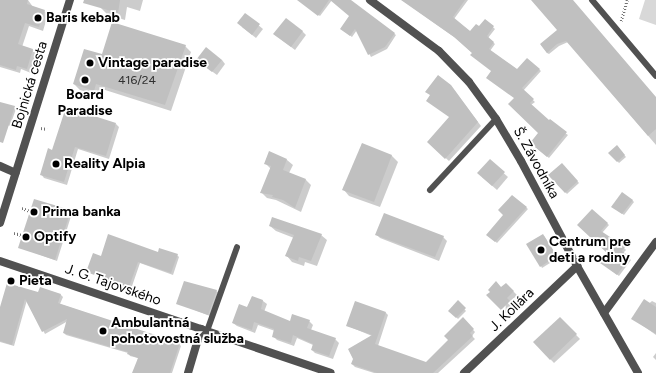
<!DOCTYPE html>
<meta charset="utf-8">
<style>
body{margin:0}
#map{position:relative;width:656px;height:373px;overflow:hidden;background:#fff;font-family:Figtree,sans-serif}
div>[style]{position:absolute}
.green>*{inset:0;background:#d8d8d8}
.shadow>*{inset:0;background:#0003}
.building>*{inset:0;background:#c0c0c0}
.path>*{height:2.5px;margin-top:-1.25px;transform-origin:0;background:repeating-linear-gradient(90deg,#737373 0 1px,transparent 0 3px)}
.service>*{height:6px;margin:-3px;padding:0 3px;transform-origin:3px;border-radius:3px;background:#515151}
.minor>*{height:8px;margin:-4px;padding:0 4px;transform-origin:4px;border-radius:4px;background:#515151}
.tertiary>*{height:8px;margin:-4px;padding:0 4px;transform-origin:4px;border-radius:4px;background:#515151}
.dots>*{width:11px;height:11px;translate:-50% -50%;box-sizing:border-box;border:2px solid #fff;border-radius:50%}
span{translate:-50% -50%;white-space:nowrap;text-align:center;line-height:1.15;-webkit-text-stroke:3.5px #fff;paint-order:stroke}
.number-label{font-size:12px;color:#303030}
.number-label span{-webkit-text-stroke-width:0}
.poi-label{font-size:14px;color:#000;font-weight:700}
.left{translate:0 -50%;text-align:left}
.street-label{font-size:14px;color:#000}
</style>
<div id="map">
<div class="green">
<div style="clip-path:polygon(645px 0,656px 0,656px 25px,639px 19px)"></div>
</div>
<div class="shadow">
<div style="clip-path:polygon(0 0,28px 0,33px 7px,44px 11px,48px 14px,43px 31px,29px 26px,22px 47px,33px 50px,37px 54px,31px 73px,21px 69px,20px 73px,0 67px)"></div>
<div style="clip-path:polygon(105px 0,143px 0,140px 11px,127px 7px,125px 20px,108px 15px,101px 8px)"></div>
<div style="clip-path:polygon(298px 0,350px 0,396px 35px,387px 49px,371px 57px,357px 30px,352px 37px,343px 30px,351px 16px,332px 0,320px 16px)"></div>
<div style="clip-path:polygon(402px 0,468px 0,454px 19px,471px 32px,480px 27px,485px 20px,495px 29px,488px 38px,495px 44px,490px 51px,518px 70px,527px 59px,541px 71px,523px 91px,535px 102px,531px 105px,549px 122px,568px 135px,549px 158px,533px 145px,539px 133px,515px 98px,492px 71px,457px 39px)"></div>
<div style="clip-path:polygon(532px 0,572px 0,656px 98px,656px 145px,568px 42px,559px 46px,549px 54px,547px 53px,541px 45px,558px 30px)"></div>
<div style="clip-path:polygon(245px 14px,263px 29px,256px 38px,242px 27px)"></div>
<div style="clip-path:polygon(302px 31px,306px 35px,295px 50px,274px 34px)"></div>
<div style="clip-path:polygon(185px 46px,191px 52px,171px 111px,102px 89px,100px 96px,80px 90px,74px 84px,103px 56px)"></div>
<div style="clip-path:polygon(222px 60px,225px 64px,217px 75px,202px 64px)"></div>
<div style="clip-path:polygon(451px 86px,481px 126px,449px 161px,428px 142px,450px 118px)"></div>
<div style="clip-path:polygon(0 103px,16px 109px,10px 126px,0 123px)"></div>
<div style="clip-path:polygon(116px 124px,119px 127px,109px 159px,78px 149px,67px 185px,44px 178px,41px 174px,53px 151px)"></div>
<div style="clip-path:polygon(362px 144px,392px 156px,398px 162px,380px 207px,349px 196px,344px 190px)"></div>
<div style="clip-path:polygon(617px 147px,626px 157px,619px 163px,610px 153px)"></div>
<div style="clip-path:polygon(269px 153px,287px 160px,293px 165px,289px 173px,306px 180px,311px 185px,301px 212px,276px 200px,267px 198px,261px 192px,271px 169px,265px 163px)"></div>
<div style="clip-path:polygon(490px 161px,508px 177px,497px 190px,482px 177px)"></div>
<div style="clip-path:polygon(562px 164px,579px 183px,567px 194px,550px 175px)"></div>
<div style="clip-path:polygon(512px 196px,528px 209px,497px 243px,488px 235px,505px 215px)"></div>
<div style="clip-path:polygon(632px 200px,634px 202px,624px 215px,614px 208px)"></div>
<div style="clip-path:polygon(592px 210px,609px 225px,602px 233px,624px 248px,626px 250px,623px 253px,631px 260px,619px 276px,603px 264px,608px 253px)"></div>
<div style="clip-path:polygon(70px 211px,72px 213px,57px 261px,19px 247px)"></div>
<div style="clip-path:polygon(270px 226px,321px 235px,327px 240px,317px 266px,305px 262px,304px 266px,292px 262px,287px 256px,294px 238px,276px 231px)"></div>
<div style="clip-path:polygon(377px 235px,443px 237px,447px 241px,439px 261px,380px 238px)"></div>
<div style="clip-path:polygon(544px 236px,558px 258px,542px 268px,541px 266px)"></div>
<div style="clip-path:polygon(159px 253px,177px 255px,179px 257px,173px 275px,140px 263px,131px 289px,87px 271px,102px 257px)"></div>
<div style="clip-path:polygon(8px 284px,39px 293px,61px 295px,63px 297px,60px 304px,179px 344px,181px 346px,172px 373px,136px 373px,138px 358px,130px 356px,128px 353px,66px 335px,64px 333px,68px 321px,45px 334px,27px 300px,14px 346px,0 342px,0 311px)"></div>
<div style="clip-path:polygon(506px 284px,517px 295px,510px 302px,513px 305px,506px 313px,488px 295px,501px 289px)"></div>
<div style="clip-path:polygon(216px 291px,218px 292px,210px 316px,177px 303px)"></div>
<div style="clip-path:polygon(252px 297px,263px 301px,267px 304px,264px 312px,291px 322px,309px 321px,313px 325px,311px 330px,335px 339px,339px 343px,333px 359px,315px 353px,312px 350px,313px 345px,297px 338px,294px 346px,277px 340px,273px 336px,275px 331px,258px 325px,255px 333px,237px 326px,233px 323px,247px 308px)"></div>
<div style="clip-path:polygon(652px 301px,656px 303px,656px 335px,632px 318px)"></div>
<div style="clip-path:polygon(356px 302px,386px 313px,388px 315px,378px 346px,426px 363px,449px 340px,463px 319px,475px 332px,472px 336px,475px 339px,438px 373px,374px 373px,355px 367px,352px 364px,372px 336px,348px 326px)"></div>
<div style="clip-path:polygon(458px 302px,466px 311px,458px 319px,450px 311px)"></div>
<div style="clip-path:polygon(560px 318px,580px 339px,554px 363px,534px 342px)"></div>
<div style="clip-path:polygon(656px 353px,656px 360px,653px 357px)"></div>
</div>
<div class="building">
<div style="clip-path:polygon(0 0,28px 0,27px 4px,45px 10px,39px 27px,25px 23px,18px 44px,33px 49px,27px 69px,17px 66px,16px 70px,0 65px)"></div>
<div style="clip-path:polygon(84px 0,120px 0,118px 13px,83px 3px)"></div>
<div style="clip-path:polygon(297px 0,329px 0,318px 16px)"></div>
<div style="clip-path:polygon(330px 0,351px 0,395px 33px,385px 47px,368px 55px,355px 29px,350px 36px,340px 29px,349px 16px)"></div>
<div style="clip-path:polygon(401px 0,465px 0,453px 17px,470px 31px,476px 24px,479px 26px,485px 19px,494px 26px,487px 36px,494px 42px,489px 49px,517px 69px,527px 58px,540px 69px,522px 88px,534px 99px,530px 103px,549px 120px,550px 119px,567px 132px,547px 157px,530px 143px,538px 133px,508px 104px,514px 98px,486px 78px,491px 71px,470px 55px,472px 53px,454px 37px)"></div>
<div style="clip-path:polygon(531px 0,573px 0,656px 97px,656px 129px,648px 136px,566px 41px,557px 44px,547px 53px,540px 44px,557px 30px)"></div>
<div style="clip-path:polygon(245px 13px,260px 24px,252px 35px,237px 23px)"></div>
<div style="clip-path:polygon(286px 18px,303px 31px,291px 47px,273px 34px)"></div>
<div style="clip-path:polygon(112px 22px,186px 45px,165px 105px,96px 84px,94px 91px,73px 84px,84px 49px,102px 54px)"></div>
<div style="clip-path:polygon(206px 47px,222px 60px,212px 72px,196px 60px)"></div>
<div style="clip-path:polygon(438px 75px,451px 85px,478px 122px,445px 159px,427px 142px,449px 117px,426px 101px,430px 95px,425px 92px)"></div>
<div style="clip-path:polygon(0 102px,15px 106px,3px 143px,0 142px)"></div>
<div style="clip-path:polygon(66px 107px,116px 123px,106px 156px,75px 147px,64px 182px,40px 175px,48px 148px,52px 150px)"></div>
<div style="clip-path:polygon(362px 143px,392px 155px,374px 202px,342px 190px)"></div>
<div style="clip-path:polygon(617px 145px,625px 155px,617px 162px,608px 153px)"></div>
<div style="clip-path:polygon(269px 151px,287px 159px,283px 170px,306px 179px,295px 208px,283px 200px,272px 197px,273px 195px,260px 193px,271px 166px,264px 164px)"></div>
<div style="clip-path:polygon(490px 159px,505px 172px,492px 186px,477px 173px)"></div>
<div style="clip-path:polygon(562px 163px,578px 181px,565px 193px,548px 175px)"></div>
<div style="clip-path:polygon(622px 192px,633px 200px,622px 214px,611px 207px)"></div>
<div style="clip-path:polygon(512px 195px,527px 207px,495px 242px,486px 235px,503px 215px,498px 210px)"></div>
<div style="clip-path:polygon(34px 199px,71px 210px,55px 260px,18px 248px)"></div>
<div style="clip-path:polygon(592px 209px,608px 223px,601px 231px,625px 247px,622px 251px,630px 257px,617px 275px,600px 263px,607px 253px,577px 225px)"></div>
<div style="clip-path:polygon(384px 213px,444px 236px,435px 257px,375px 235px)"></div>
<div style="clip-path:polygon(272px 217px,322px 234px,311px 261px,299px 257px,298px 261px,285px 256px,294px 235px,269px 226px)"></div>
<div style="clip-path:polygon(108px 234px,158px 252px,159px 248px,178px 254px,171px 273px,138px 262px,129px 287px,86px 272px,93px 253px,101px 256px)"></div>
<div style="clip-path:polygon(543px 234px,557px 256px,540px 267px,526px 244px)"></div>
<div style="clip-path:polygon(184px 281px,217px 290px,208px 315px,176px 304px)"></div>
<div style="clip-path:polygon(496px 281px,501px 287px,506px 283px,514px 291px,507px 298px,510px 301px,501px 310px,486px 295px,490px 292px,488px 290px)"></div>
<div style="clip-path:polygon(7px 283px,38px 292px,40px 287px,61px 294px,58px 303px,180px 343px,170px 373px,132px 373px,138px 358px,127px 354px,128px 352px,63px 333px,67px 319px,42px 332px,25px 299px,12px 345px,0 341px,0 307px)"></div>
<div style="clip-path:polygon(252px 296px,263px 300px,261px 309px,290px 321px,292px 314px,310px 320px,307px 328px,336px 338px,329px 356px,311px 350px,313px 344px,293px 335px,291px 343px,272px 337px,274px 329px,254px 322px,252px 330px,232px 323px,239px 304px,247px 307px)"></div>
<div style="clip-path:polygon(644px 299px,656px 307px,656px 334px,631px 319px)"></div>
<div style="clip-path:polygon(458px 300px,466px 308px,456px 318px,448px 311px)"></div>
<div style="clip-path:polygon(355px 301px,386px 312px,375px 344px,426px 362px,448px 340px,444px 336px,463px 317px,474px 329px,470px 333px,473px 336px,433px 373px,377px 373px,351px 364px,353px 359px,348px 349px,372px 335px,346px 326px)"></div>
<div style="clip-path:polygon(560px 317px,577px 334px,550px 360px,533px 342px)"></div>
</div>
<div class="path">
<div style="left:621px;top:21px;width:22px;rotate:-74deg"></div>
<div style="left:41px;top:128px;width:6px;rotate:9deg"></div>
<div style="left:22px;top:208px;width:9px;rotate:21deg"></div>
<div style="left:14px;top:233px;width:8px;rotate:14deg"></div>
</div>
<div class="service">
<div style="left:592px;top:0;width:99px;rotate:49.9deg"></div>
<div style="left:430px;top:190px;width:97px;rotate:-47.1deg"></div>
<div style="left:207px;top:331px;width:89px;rotate:-70.3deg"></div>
</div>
<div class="minor">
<div style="left:370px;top:0;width:86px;rotate:36.5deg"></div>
<div style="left:439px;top:51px;width:43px;rotate:45.9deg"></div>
<div style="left:469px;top:82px;width:46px;rotate:53.9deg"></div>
<div style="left:496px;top:119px;width:49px;rotate:59.2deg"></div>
<div style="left:521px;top:161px;width:119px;rotate:61.9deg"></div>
<div style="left:577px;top:266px;width:123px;rotate:60.3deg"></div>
<div style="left:0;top:166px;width:17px;rotate:24deg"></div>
<div style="left:0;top:261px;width:349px;rotate:18.7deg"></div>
<div style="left:604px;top:313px;width:88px;rotate:-53.8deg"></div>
<div style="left:188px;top:373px;width:46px;rotate:-73.5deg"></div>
<div style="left:464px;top:373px;width:156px;rotate:-43.4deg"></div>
</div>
<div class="tertiary">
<div style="left:0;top:223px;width:234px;rotate:-72.6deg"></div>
</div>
<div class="dots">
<div style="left:38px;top:18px;background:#000"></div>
<div style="left:90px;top:63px;background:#000"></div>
<div style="left:85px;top:80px;background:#000"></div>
<div style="left:56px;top:164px;background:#000"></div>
<div style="left:34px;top:212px;background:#000"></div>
<div style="left:26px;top:237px;background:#000"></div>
<div style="left:541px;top:250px;background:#000"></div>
<div style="left:11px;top:281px;background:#000"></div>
<div style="left:103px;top:331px;background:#000"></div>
</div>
<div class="number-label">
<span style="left:137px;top:81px">416/24</span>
</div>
<div class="poi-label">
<span class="left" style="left:46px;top:18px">Baris kebab</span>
<span class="left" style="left:98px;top:63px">Vintage paradise</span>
<span style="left:85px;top:103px">Board<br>Paradise</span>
<span class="left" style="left:64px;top:164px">Reality Alpia</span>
<span class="left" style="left:42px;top:212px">Prima banka</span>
<span class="left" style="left:34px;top:237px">Optify</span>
<span class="left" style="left:549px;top:250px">Centrum pre<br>deti a rodiny</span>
<span class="left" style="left:19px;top:281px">Pieta</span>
<span class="left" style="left:111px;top:331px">Ambulantná<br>pohotovostná služba</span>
</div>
<div class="street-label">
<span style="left:30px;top:85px;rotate:-73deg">Bojnická cesta</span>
<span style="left:536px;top:163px;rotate:61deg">Š. Závodníka</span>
<span style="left:113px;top:285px;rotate:19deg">J. G. Tajovského</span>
<span style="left:512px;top:310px;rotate:-44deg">J. Kollára</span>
</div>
</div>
